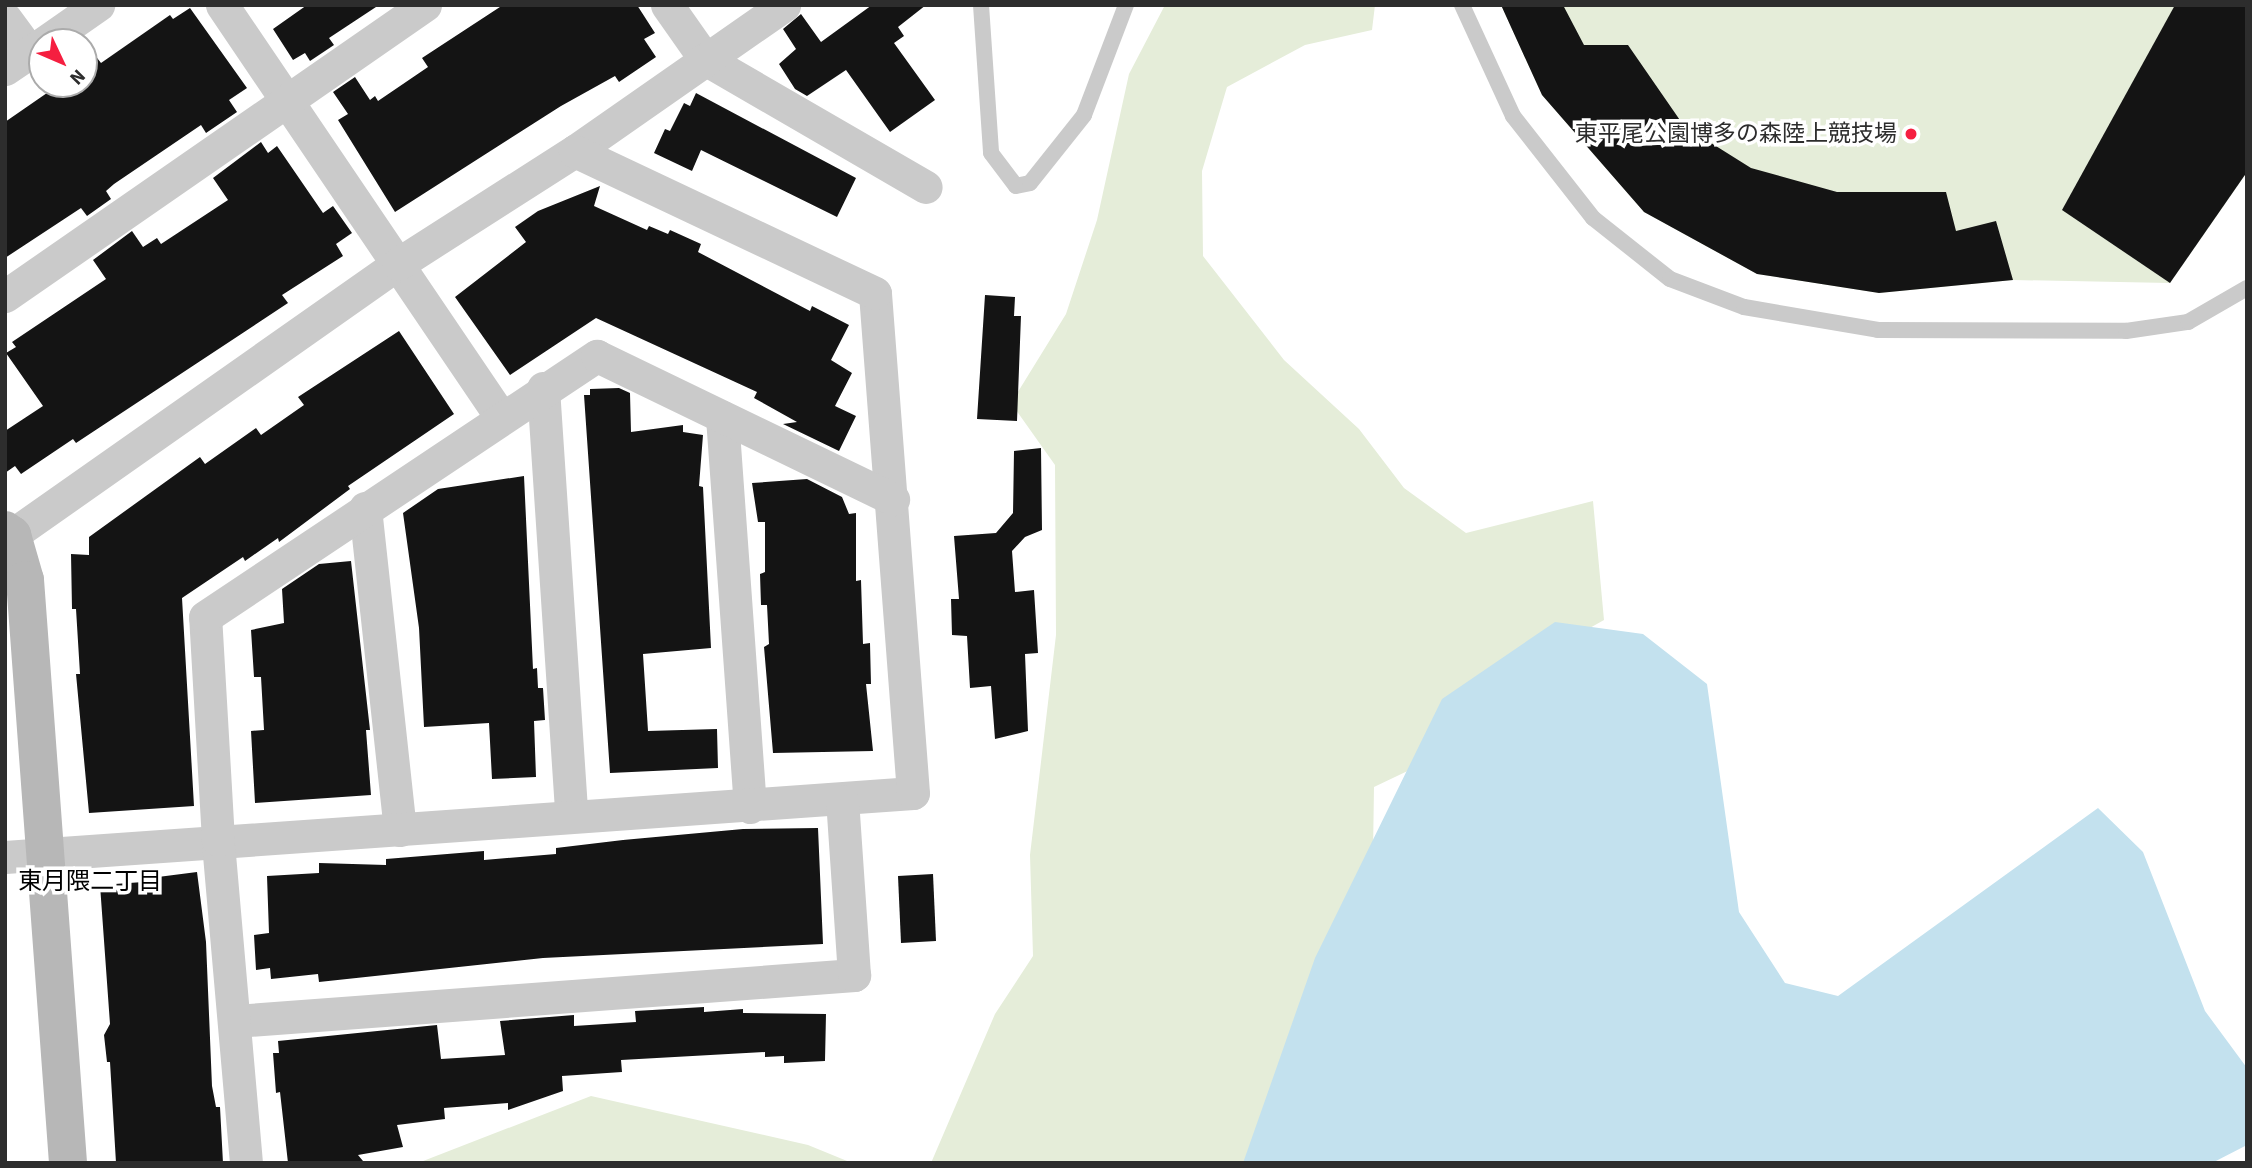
<!DOCTYPE html>
<meta charset="utf-8">
<style>
body{margin:0}
#map{position:relative;width:2252px;height:1168px;overflow:hidden;background:#fff;font-family:"Source Sans 3","Noto Sans JP",sans-serif}
div>[style]{position:absolute}
.green>*{inset:0;background:#e5edd9}
.water>*{inset:0;background:#c3e1ee}
.building>*{inset:0;background:#141414}
.lane>*{height:16px;margin:-8px;padding:0 8px;transform-origin:8px;border-radius:8px;background:#cacaca}
.street>*{height:33px;margin:-16.5px;padding:0 16.5px;transform-origin:16.5px;border-radius:16.5px;background:#cacaca}
.secondary>*{height:38px;margin:-19px;padding:0 19px;transform-origin:19px;border-radius:19px;background:#b7b7b7}
.dots>*{width:19px;height:19px;translate:-50% -50%;box-sizing:border-box;border:4px solid #fff;border-radius:50%}
span{translate:-50% -50%;white-space:nowrap;text-align:center;line-height:1.15;-webkit-text-stroke:7px #fff;paint-order:stroke}
.poi-label{font-size:23px;color:#2d2d2d}
.right{translate:-100% -50%;text-align:right}
.neighbourhood-label{font-size:24px;color:#000}
.frame{position:absolute;inset:0;border:7px solid #2d2d2d;pointer-events:none}
.north{position:absolute;left:28px;top:28px;width:70px;height:70px;box-sizing:border-box;background:#fff;border:2px solid #ababab;border-radius:50%;rotate:134deg;font-size:19px;font-weight:700;line-height:28px;text-align:center;color:#2d2d2d}
.north::after{content:'';display:block;margin:auto;width:24px;height:32px;background:#f51f40;clip-path:polygon(50% 0,100% 100%,50% 72%,0 100%)}
</style>
<div id="map">
<div class="green">
<div style="clip-path:polygon(1165px 5px,1375px 5px,1372px 30px,1305px 45px,1227px 87px,1202px 171px,1203px 256px,1284px 360px,1359px 429px,1404px 488px,1466px 533px,1593px 501px,1604px 620px,1492px 683px,1439px 756px,1374px 787px,1372px 920px,1278px 1163px,931px 1163px,995px 1014px,1033px 956px,1030px 855px,1056px 635px,1055px 465px,1011px 403px,1066px 314px,1097px 220px,1129px 74px)"></div>
<div style="clip-path:polygon(1501px 5px,2247px 5px,2247px 172px,2170px 283px,2013px 280px,1879px 293px,1757px 274px,1644px 212px,1542px 95px)"></div>
<div style="clip-path:polygon(591px 1096px,808px 1145px,852px 1163px,418px 1163px)"></div>
</div>
<div class="water">
<div style="clip-path:polygon(1555px 622px,1643px 634px,1707px 684px,1739px 912px,1785px 983px,1838px 996px,2098px 808px,2143px 852px,2205px 1011px,2247px 1068px,2247px 1145px,2212px 1163px,1243px 1163px,1315px 958px,1442px 699px)"></div>
</div>
<div class="building">
<div style="clip-path:polygon(307px 5px,379px 5px,329px 38px,334px 45px,310px 61px,305px 53px,293px 60px,273px 29px)"></div>
<div style="clip-path:polygon(503px 5px,637px 5px,655px 33px,644px 39px,656px 57px,619px 82px,615px 76px,561px 106px,395px 212px,338px 120px,348px 114px,333px 92px,355px 77px,370px 100px,375px 96px,378px 101px,428px 67px,422px 58px)"></div>
<div style="clip-path:polygon(872px 5px,926px 5px,898px 27px,904px 36px,894px 43px,935px 100px,890px 132px,846px 70px,807px 96px,795px 89px,779px 64px,796px 49px,783px 29px,801px 14px,821px 42px)"></div>
<div style="clip-path:polygon(1501px 5px,1563px 5px,1584px 45px,1628px 45px,1684px 126px,1751px 168px,1837px 192px,1946px 192px,1956px 231px,1996px 221px,2013px 280px,1879px 293px,1757px 274px,1644px 212px,1542px 95px)"></div>
<div style="clip-path:polygon(2175px 5px,2247px 5px,2247px 172px,2170px 283px,2062px 210px)"></div>
<div style="clip-path:polygon(190px 8px,247px 88px,229px 100px,237px 112px,206px 133px,201px 125px,114px 184px,106px 191px,111px 199px,87px 216px,81px 208px,5px 258px,5px 122px,60px 84px,84px 84px,84px 41px,101px 63px,170px 15px,173px 19px)"></div>
<div style="clip-path:polygon(696px 93px,856px 178px,837px 217px,701px 150px,692px 171px,654px 153px,665px 129px,670px 131px,684px 103px,690px 106px)"></div>
<div style="clip-path:polygon(261px 142px,268px 153px,277px 146px,323px 213px,333px 206px,352px 233px,336px 244px,343px 256px,282px 295px,288px 303px,76px 443px,73px 439px,21px 474px,15px 466px,5px 473px,5px 431px,43px 406px,6px 353px,16px 347px,12px 342px,106px 279px,93px 260px,132px 231px,143px 247px,157px 238px,161px 244px,228px 200px,213px 178px)"></div>
<div style="clip-path:polygon(600px 186px,594px 206px,647px 230px,649px 226px,668px 234px,670px 230px,701px 244px,698px 252px,810px 311px,812px 306px,849px 325px,831px 360px,852px 373px,835px 406px,856px 416px,839px 451px,783px 424px,797px 422px,754px 398px,757px 392px,596px 318px,510px 375px,455px 297px,526px 242px,515px 227px,538px 211px)"></div>
<div style="clip-path:polygon(985px 295px,1015px 297px,1014px 316px,1021px 316px,1017px 421px,977px 419px)"></div>
<div style="clip-path:polygon(399px 331px,454px 414px,348px 486px,350px 489px,279px 542px,278px 538px,245px 561px,243px 557px,182px 598px,194px 806px,89px 813px,76px 674px,80px 674px,76px 609px,72px 609px,71px 554px,89px 555px,89px 537px,200px 457px,205px 464px,256px 428px,261px 435px,304px 405px,298px 397px)"></div>
<div style="clip-path:polygon(619px 388px,630px 393px,631px 432px,683px 425px,683px 432px,703px 435px,699px 486px,703px 487px,711px 648px,643px 654px,648px 731px,717px 729px,718px 768px,610px 773px,584px 395px,590px 395px,590px 389px)"></div>
<div style="clip-path:polygon(1041px 448px,1042px 530px,1025px 537px,1012px 551px,1015px 592px,1034px 590px,1038px 653px,1025px 654px,1028px 731px,995px 739px,991px 686px,970px 688px,967px 636px,952px 635px,951px 599px,959px 599px,954px 536px,996px 533px,1013px 513px,1014px 451px)"></div>
<div style="clip-path:polygon(524px 476px,533px 669px,537px 668px,538px 688px,543px 688px,545px 720px,534px 721px,536px 777px,492px 779px,489px 723px,424px 727px,419px 628px,403px 513px,438px 489px)"></div>
<div style="clip-path:polygon(807px 479px,842px 497px,849px 514px,856px 513px,856px 581px,861px 580px,863px 644px,870px 643px,871px 684px,866px 684px,873px 751px,773px 753px,764px 647px,769px 644px,767px 605px,761px 605px,760px 574px,765px 572px,765px 522px,758px 522px,752px 483px)"></div>
<div style="clip-path:polygon(351px 561px,370px 730px,366px 730px,371px 795px,255px 803px,251px 731px,264px 730px,261px 677px,254px 677px,251px 630px,284px 623px,282px 589px,319px 564px)"></div>
<div style="clip-path:polygon(818px 828px,823px 944px,543px 958px,319px 982px,318px 974px,271px 979px,270px 968px,256px 970px,254px 935px,269px 933px,267px 876px,319px 873px,319px 863px,386px 865px,386px 859px,484px 851px,484px 860px,556px 854px,556px 848px,623px 840px,743px 829px)"></div>
<div style="clip-path:polygon(197px 872px,206px 942px,212px 1086px,216px 1107px,220px 1107px,223px 1163px,116px 1163px,110px 1062px,107px 1062px,104px 1035px,110px 1024px,100px 885px,158px 881px,158px 877px)"></div>
<div style="clip-path:polygon(933px 874px,936px 941px,901px 943px,898px 876px)"></div>
<div style="clip-path:polygon(704px 1007px,704px 1012px,743px 1009px,743px 1013px,826px 1014px,825px 1061px,784px 1063px,784px 1056px,765px 1057px,765px 1052px,621px 1060px,622px 1072px,562px 1076px,563px 1091px,508px 1110px,508px 1103px,444px 1108px,445px 1119px,397px 1125px,403px 1147px,358px 1155px,363px 1161px,288px 1163px,280px 1092px,276px 1093px,273px 1053px,279px 1053px,278px 1041px,437px 1025px,441px 1059px,505px 1055px,500px 1021px,574px 1015px,574px 1026px,636px 1022px,635px 1011px)"></div>
</div>
<div class="lane">
<div style="left:981px;top:5px;width:148px;rotate:86.1deg"></div>
<div style="left:991px;top:153px;width:41px;rotate:52.9deg"></div>
<div style="left:1016px;top:186px;width:14px;rotate:-12deg"></div>
<div style="left:1030px;top:183px;width:87px;rotate:-51.5deg"></div>
<div style="left:1084px;top:115px;width:118px;rotate:-69.1deg"></div>
<div style="left:1462px;top:5px;width:122px;rotate:65.3deg"></div>
<div style="left:1513px;top:116px;width:130px;rotate:51.9deg"></div>
<div style="left:1593px;top:218px;width:98px;rotate:38.4deg"></div>
<div style="left:1670px;top:279px;width:79px;rotate:20.7deg"></div>
<div style="left:1744px;top:307px;width:136px;rotate:9.7deg"></div>
<div style="left:1878px;top:330px;width:248px;rotate:0.2deg"></div>
<div style="left:2126px;top:331px;width:63px;rotate:-8.3deg"></div>
<div style="left:2188px;top:322px;width:68px;rotate:-30deg"></div>
</div>
<div class="street">
<div style="left:222px;top:5px;width:498px;rotate:55.9deg"></div>
<div style="left:667px;top:5px;width:66px;rotate:54.9deg"></div>
<div style="left:705px;top:59px;width:255px;rotate:30.1deg"></div>
<div style="left:5px;top:18px;width:42px;rotate:53.7deg"></div>
<div style="left:45px;top:42px;width:65px;rotate:-34.9deg"></div>
<div style="left:5px;top:69px;width:45px;rotate:-34deg"></div>
<div style="left:5px;top:296px;width:511px;rotate:-34.72deg"></div>
<div style="left:543px;top:388px;width:428px;rotate:86.2deg"></div>
<div style="left:722px;top:417px;width:391px;rotate:85.9deg"></div>
<div style="left:365px;top:508px;width:324px;rotate:83.8deg"></div>
<div style="left:12px;top:535px;width:472px;rotate:-35.1deg"></div>
<div style="left:398px;top:264px;width:210px;rotate:-32.6deg"></div>
<div style="left:575px;top:151px;width:255px;rotate:-34.9deg"></div>
<div style="left:5px;top:857px;width:910px;rotate:-4.03deg"></div>
<div style="left:913px;top:793px;width:501px;rotate:-94.35deg"></div>
<div style="left:875px;top:293px;width:332px;rotate:-154.7deg"></div>
<div style="left:235px;top:1021px;width:621px;rotate:-4.25deg"></div>
<div style="left:854px;top:975px;width:174px;rotate:-93.9deg"></div>
<div style="left:246px;top:1163px;width:324px;rotate:-95deg"></div>
<div style="left:218px;top:840px;width:223px;rotate:-93.3deg"></div>
<div style="left:205px;top:617px;width:471px;rotate:-33.7deg"></div>
<div style="left:597px;top:356px;width:329px;rotate:25.8deg"></div>
</div>
<div class="secondary">
<div style="left:5px;top:530px;width:9px;rotate:36deg"></div>
<div style="left:12px;top:535px;width:47px;rotate:73.9deg"></div>
<div style="left:25px;top:580px;width:585px;rotate:85.78deg"></div>
</div>
<div class="dots">
<div style="left:1911px;top:134px;background:#f51f40"></div>
</div>
<div class="poi-label">
<span class="right" style="left:1897px;top:134px">東平尾公園博多の森陸上競技場</span>
</div>
<div class="neighbourhood-label">
<span style="left:90px;top:882px">東月隈二丁目</span>
</div>
<div class="frame"></div>
<div class="north">N</div>
</div>
